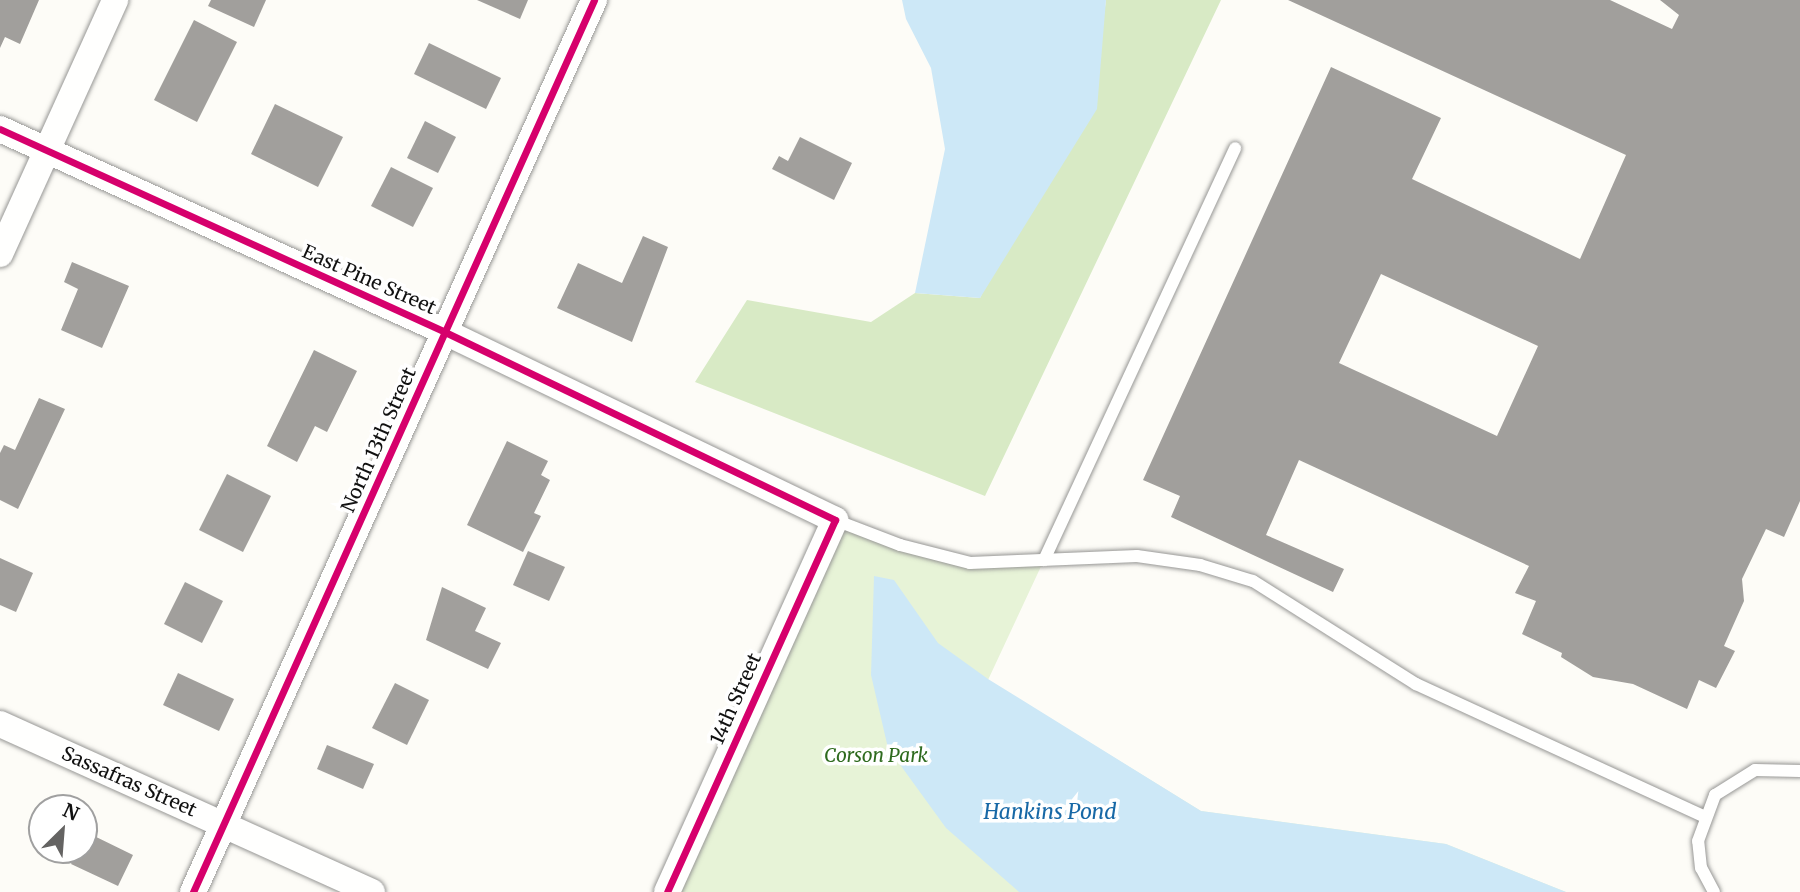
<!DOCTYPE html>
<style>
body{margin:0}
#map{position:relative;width:1800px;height:892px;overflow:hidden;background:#fdfcf7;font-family:Merriweather,serif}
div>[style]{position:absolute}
.green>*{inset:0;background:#e7f3d7}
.forest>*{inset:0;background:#d8eac5}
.water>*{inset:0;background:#cde8f7}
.building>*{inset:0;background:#a19f9c}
.roads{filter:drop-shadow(0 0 2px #979795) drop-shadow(0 0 2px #979795)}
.service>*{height:12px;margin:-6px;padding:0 6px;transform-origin:6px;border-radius:6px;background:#fffffe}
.minor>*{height:26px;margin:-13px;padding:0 13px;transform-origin:13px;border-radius:13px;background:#fffffe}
.cycleway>*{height:7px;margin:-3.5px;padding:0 3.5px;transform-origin:3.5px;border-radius:3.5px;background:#d6006c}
span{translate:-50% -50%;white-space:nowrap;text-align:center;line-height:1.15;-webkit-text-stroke:7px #fff;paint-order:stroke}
.street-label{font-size:19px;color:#111}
.park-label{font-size:19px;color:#2f6b1f;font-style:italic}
.water-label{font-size:21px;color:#1768a6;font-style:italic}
.north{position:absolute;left:28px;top:794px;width:70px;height:70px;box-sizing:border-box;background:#fff;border:2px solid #a0a0a0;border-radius:50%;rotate:25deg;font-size:19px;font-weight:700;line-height:28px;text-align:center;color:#111}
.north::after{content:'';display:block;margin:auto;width:24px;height:32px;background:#646362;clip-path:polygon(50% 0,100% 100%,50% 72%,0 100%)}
</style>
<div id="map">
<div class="green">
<div style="clip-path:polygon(835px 520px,970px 563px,1044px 560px,988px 680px,1201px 811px,1446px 844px,1566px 892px,667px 892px)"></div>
</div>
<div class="forest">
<div style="clip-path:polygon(1106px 0,1221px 0,985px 496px,695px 382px,747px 300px,871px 322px,915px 293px,980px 298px,1101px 37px)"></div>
</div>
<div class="water">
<div style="clip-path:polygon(902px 0,1106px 0,1097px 109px,980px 298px,915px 293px,945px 149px,931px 68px,906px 19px)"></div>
<div style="clip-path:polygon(874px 576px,894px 580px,938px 643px,988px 679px,1201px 811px,1446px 844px,1566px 892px,1019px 892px,946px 828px,888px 748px,871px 675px)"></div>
</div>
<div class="building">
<div style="clip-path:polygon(0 0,39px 0,20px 44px,5px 37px,0 48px)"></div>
<div style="clip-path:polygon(211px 0,266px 0,254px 27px,208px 6px)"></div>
<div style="clip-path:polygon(477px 0,528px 0,520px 19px)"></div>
<div style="clip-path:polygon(evenodd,1288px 0,1610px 0,1672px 29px,1679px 15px,1660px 0,1800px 0,1800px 501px,1784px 537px,1766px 529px,1742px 579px,1744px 601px,1724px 646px,1735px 651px,1716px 688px,1699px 680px,1687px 709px,1633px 684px,1593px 677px,1561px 657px,1562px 653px,1522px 634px,1536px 601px,1515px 593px,1529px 566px,1299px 460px,1266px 535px,1344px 569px,1333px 592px,1171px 517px,1180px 496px,1143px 480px,1331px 67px,1441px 118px,1412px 179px,1580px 259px,1626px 155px,1288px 0,1381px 274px,1538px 346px,1497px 436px,1339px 363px,1381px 274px)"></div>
<div style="clip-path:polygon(194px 20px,237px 42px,197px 122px,154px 100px)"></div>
<div style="clip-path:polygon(429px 43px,501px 78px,486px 109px,414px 74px)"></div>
<div style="clip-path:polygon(275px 104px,343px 137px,318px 187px,251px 154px)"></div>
<div style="clip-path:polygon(425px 121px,456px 137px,438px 173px,407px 158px)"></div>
<div style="clip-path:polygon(800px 137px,852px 163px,834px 200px,772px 169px,779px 156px,788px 161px)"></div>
<div style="clip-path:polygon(391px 167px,433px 188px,413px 227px,371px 206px)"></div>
<div style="clip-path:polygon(643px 236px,668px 247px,632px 342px,557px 308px,578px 263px,622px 283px)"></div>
<div style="clip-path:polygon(72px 262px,129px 286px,102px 348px,61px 330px,78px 289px,64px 282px)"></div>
<div style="clip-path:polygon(314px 350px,357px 371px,327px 432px,315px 426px,297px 462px,267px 446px)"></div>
<div style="clip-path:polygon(39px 398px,65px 409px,18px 509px,0 500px,0 453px,4px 445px,15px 450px)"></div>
<div style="clip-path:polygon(507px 441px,548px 461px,541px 475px,550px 480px,534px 513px,541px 516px,523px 552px,467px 525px)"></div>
<div style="clip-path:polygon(227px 474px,271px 496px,243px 552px,199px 530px)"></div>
<div style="clip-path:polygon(528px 551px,565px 567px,549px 601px,513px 585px)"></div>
<div style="clip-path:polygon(0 558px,33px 573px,16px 612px,0 605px)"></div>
<div style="clip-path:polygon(185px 582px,223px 601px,202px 643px,164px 624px)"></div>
<div style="clip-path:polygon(442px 587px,486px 608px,475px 631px,501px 643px,488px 669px,426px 640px)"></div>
<div style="clip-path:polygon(178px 673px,234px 699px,219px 731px,163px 705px)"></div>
<div style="clip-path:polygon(395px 683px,429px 700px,407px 745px,372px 728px)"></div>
<div style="clip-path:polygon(327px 745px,374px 764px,363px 789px,317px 769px)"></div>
<div style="clip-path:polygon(86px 832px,133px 855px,118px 886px,71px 864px,77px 850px,84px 850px)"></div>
</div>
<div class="roads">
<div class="service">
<div style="left:835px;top:520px;width:70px;rotate:21deg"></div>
<div style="left:900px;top:545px;width:72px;rotate:14.4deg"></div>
<div style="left:970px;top:563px;width:167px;rotate:-2.4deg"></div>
<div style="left:1137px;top:556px;width:64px;rotate:8.1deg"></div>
<div style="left:1200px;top:565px;width:55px;rotate:16.8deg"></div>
<div style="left:1253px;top:581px;width:193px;rotate:32.3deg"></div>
<div style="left:1416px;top:684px;width:316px;rotate:24.7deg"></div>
<div style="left:1044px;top:560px;width:454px;rotate:-65.1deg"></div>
<div style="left:1714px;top:892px;width:27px;rotate:-118deg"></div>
<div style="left:1701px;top:868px;width:27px;rotate:-96deg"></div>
<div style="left:1698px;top:841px;width:49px;rotate:-69.7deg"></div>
<div style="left:1715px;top:795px;width:47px;rotate:-32deg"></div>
<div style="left:1755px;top:770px;width:45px;rotate:1.3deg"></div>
</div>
<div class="minor">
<div style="left:0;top:129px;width:489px;rotate:24.5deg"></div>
<div style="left:445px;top:332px;width:433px;rotate:25.7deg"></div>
<div style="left:835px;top:520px;width:408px;rotate:114.3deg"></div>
<div style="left:0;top:254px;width:279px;rotate:-65.6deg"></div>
<div style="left:0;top:724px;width:408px;rotate:24.3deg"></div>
<div style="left:193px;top:892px;width:978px;rotate:-65.79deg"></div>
</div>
</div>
<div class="cycleway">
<div style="left:0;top:129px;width:489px;rotate:24.5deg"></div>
<div style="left:445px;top:332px;width:433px;rotate:25.7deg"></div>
<div style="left:835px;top:520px;width:408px;rotate:114.3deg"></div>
<div style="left:193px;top:892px;width:978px;rotate:-65.79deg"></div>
</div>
<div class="street-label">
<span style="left:369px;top:280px;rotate:24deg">East Pine Street</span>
<span style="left:379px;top:440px;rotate:-66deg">North 13th Street</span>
<span style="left:736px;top:699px;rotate:-66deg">14th Street</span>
<span style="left:129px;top:782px;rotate:24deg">Sassafras Street</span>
</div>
<div class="park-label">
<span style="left:876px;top:756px">Corson Park</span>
</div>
<div class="water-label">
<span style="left:1050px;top:812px">Hankins Pond</span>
</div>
<div class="north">N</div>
</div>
